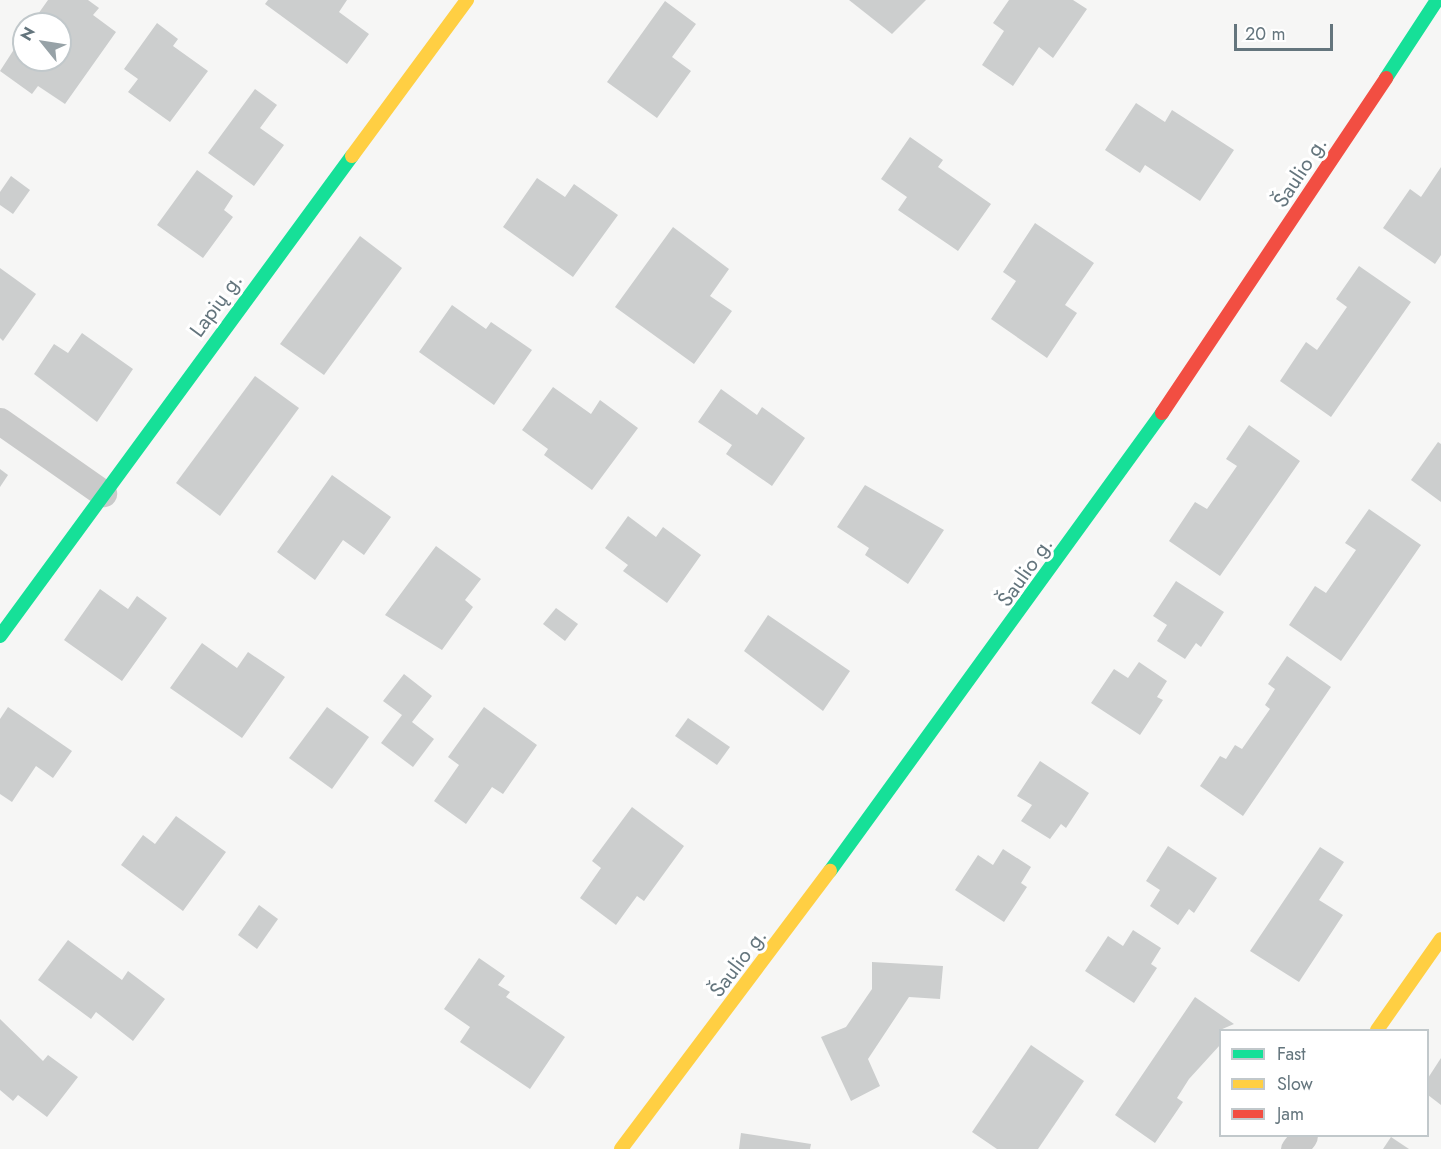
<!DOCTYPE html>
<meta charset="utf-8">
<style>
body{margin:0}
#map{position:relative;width:1441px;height:1149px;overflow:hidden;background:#f6f6f5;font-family:Jost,sans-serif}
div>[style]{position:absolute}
.building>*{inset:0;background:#cccece}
.street>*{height:27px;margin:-13.5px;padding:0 13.5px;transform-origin:13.5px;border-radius:13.5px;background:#c9caca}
.fast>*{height:14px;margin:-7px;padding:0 7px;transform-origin:7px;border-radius:7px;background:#16e098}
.slow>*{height:14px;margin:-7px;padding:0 7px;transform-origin:7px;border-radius:7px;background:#ffcf43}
.jam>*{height:14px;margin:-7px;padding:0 7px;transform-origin:7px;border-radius:7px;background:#f24e42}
span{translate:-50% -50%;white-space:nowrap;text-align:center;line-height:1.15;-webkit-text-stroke:6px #fff;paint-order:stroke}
.street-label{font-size:21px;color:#64757d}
.legend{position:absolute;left:1219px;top:1029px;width:210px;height:108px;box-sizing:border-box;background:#fff;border:2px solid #c1c8cb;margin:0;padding:8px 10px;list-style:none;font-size:18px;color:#64757d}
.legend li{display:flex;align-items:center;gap:12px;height:30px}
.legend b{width:30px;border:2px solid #c1c8cb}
.north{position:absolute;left:12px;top:12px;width:60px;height:60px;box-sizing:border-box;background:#fff;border:2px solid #c1c8cb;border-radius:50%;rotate:300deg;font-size:16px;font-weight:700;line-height:24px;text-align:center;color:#64757d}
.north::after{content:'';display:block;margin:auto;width:21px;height:27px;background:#97a2a7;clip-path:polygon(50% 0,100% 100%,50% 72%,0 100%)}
.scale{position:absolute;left:1234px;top:24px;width:99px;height:27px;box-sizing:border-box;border:3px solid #64757d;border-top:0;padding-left:8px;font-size:18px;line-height:21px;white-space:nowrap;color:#64757d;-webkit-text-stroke:4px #fff;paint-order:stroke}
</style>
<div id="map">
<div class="building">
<div style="clip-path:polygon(48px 0,88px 0,99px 8px,93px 15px,116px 32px,65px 104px,38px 86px,32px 94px,0 71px,24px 34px,24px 60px,60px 60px,60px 24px,31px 24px)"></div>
<div style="clip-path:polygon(268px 0,347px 0,339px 12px,369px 34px,347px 64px,265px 4px)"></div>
<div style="clip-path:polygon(849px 0,926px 0,892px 34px)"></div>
<div style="clip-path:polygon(1009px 0,1073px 0,1087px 9px,1053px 58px,1039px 47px,1013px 86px,982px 65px,1004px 31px,993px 23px)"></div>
<div style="clip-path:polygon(665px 1px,696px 24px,672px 57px,691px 71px,657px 118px,607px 82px)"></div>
<div style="clip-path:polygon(157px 23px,178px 39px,173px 46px,208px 71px,170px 122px,128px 92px,138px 79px,124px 69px)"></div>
<div style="clip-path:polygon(255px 89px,277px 105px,260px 128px,284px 145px,254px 186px,208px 153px)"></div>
<div style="clip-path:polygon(1136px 103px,1165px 122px,1172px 110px,1234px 150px,1200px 201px,1145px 165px,1140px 173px,1105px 150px)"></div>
<div style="clip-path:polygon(910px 137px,943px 160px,938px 167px,991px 204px,958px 251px,898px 210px,907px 197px,881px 179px)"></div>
<div style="clip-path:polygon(1441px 167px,1441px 255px,1435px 264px,1383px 228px,1410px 189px,1421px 197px)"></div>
<div style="clip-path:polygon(197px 170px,233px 196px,224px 210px,233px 217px,203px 258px,157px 225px)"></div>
<div style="clip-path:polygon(11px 176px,30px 190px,13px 214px,0 205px,0 192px)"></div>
<div style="clip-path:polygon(537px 178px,565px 197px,574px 184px,618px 215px,573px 277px,503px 227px)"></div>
<div style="clip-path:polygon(1035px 223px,1094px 263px,1065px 305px,1077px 313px,1047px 358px,991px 319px,1016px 281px,1003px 272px)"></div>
<div style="clip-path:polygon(673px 227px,729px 269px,710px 296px,732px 311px,694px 364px,615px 307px)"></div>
<div style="clip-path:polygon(360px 236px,402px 268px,324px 375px,280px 344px)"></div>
<div style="clip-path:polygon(1359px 266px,1411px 302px,1331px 417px,1280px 381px,1306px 342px,1317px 350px,1347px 307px,1336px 299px)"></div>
<div style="clip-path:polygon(0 268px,36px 294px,3px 341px,0 338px)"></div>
<div style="clip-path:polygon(452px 305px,486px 329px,491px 322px,532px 350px,494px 405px,419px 352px)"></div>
<div style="clip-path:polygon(82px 333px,133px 369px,97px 422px,34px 374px,54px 344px,68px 353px)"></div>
<div style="clip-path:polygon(255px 376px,299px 408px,220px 516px,176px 483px)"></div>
<div style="clip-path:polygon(553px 387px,591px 414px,600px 400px,638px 428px,592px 490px,544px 455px,548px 449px,522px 430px)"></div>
<div style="clip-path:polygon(721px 389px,757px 415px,762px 407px,805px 438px,772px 486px,726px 454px,732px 445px,698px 422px)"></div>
<div style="clip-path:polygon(1249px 425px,1300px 461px,1220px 576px,1169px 541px,1195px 502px,1207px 509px,1237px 466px,1226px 459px)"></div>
<div style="clip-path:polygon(1438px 442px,1441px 444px,1441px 502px,1411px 480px)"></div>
<div style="clip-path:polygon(0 469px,8px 475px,0 487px)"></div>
<div style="clip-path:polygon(332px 475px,391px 517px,364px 555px,343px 540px,315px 580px,277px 552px)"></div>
<div style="clip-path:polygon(865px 485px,944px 530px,908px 584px,865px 555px,869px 548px,837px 527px)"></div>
<div style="clip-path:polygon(1369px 509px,1421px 545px,1341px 661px,1289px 625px,1315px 586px,1326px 593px,1356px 550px,1345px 543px)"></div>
<div style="clip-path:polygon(628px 516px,656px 537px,663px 527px,701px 555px,667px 603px,623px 571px,628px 565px,605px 548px)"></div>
<div style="clip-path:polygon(436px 546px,481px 579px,465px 600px,473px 607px,442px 650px,385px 615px)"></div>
<div style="clip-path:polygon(1176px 581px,1224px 612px,1201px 647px,1196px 643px,1185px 659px,1157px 641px,1167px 625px,1153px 616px)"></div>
<div style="clip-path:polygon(100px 589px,128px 609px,137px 596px,167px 618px,122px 681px,64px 640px)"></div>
<div style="clip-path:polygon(556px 608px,578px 624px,565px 641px,543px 624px)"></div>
<div style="clip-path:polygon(768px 615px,850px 671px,823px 711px,744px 651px)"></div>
<div style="clip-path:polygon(202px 643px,237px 668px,248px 652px,285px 677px,242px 738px,170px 688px)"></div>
<div style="clip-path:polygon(1287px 656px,1331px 687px,1243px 816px,1200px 786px,1220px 756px,1226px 759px,1235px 745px,1242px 749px,1270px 709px,1265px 705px,1275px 689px,1268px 684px)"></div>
<div style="clip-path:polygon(1139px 662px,1167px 681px,1157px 697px,1163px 700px,1140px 735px,1091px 703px,1114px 669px,1128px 678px)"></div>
<div style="clip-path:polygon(404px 674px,432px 696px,412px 722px,434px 739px,413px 767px,381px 743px,402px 715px,383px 701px)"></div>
<div style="clip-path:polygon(8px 707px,72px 751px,53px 778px,36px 766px,12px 802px,0 794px,0 719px)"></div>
<div style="clip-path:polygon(327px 707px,369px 737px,332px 789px,289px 758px)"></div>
<div style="clip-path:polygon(484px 707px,537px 745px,503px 794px,492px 787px,466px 824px,434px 801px,459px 765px,448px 757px)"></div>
<div style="clip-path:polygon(688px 718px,730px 747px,717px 765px,675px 736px)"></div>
<div style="clip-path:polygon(1040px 761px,1089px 793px,1066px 828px,1061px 824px,1050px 839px,1021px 821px,1032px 805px,1017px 796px)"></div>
<div style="clip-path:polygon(632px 807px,684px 846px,644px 901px,637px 896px,616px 925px,580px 898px,601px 868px,592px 861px)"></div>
<div style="clip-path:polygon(176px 816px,226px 852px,183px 911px,121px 865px,143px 835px,155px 844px)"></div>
<div style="clip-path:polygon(1168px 846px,1217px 878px,1194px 913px,1189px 909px,1178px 925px,1150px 906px,1160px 890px,1146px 881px)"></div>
<div style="clip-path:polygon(1320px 847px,1344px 862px,1319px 900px,1343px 915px,1299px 982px,1250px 951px)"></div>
<div style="clip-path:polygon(1003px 849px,1031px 867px,1021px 883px,1027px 887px,1004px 922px,955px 890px,978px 855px,993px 865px)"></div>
<div style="clip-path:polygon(259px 905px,278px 919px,257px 949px,238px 935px)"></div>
<div style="clip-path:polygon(1133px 930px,1161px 948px,1151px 964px,1157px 968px,1134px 1003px,1085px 971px,1108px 936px,1123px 946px)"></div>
<div style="clip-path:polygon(68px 940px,122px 980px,128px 971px,165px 999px,133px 1041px,96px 1012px,91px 1019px,38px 980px)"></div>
<div style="clip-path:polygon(479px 958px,505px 976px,498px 985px,510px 992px,506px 997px,565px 1037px,530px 1089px,460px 1042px,470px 1027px,444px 1009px)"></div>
<div style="clip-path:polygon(872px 962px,943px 966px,940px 999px,909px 997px,868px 1059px,880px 1086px,851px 1101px,821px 1037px,846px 1027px,872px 989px)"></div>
<div style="clip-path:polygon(1195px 997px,1234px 1024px,1220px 1030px,1220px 1045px,1189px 1079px,1177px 1098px,1183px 1102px,1155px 1143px,1115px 1115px)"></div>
<div style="clip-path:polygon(0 1019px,43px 1061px,48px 1055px,78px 1077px,47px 1117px,18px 1095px,13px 1101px,0 1090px)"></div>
<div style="clip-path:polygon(1031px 1045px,1084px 1081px,1038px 1149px,997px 1149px,972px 1132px)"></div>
<div style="clip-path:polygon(1441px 1058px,1441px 1105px,1428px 1095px,1428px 1078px)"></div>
<div style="clip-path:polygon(741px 1133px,811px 1144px,810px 1149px,739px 1149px)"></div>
<div style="clip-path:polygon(1391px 1137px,1409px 1149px,1383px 1149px)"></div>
</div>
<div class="street">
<div style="left:0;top:421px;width:126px;rotate:35deg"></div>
<div style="left:1294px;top:1149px;width:16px;rotate:-52deg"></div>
</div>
<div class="fast">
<div style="left:1386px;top:78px;width:93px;rotate:-56.8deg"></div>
<div style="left:0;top:636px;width:595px;rotate:-53.75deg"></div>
<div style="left:830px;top:871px;width:566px;rotate:-54.06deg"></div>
</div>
<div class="slow">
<div style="left:352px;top:156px;width:194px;rotate:-53.6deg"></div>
<div style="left:1377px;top:1030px;width:111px;rotate:-54.9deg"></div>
<div style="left:621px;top:1149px;width:348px;rotate:-53.1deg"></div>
</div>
<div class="jam">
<div style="left:1162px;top:413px;width:403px;rotate:-56.2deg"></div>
</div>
<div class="street-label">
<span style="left:1300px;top:172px;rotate:-57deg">Šaulio g.</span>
<span style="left:216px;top:305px;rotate:-54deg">Lapių g.</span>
<span style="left:1025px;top:572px;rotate:-55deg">Šaulio g.</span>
<span style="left:738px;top:963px;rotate:-53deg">Šaulio g.</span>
</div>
<ul class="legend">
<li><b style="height:8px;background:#16e098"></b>Fast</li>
<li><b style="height:8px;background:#ffcf43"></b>Slow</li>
<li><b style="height:8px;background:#f24e42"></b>Jam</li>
</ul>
<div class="north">N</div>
<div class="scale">20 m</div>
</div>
